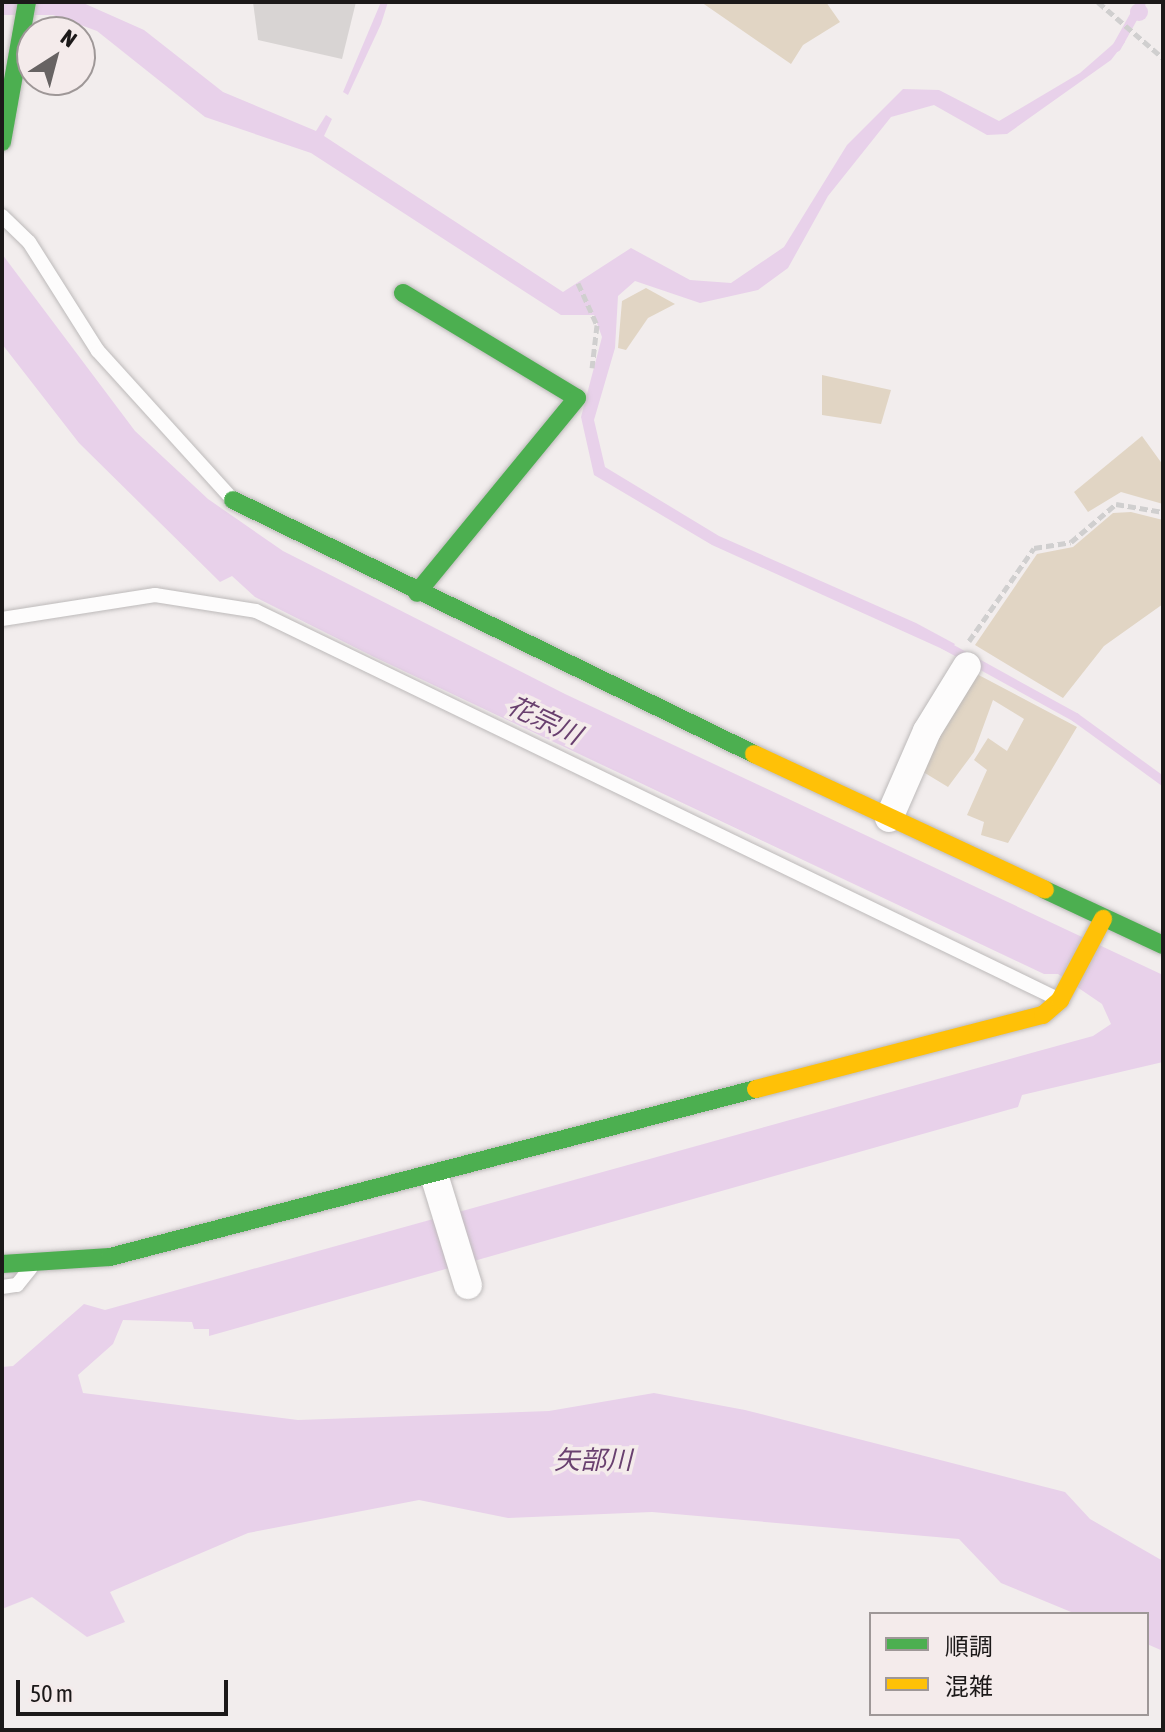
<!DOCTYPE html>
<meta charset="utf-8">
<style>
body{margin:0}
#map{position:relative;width:1165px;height:1732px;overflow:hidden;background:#f2eded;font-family:"Asap Condensed","Noto Sans JP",sans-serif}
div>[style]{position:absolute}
.green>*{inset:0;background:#e1d5c4}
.water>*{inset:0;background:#e8d1ea}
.round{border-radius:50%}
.stream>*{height:9px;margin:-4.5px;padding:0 4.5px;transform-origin:4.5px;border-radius:4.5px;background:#e8d1ea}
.building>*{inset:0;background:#d8d4d3}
.path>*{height:5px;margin-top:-2.5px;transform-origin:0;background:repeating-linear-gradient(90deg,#d0cfcf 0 8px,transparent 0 12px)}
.roads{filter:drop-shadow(0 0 2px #bdbaba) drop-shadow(0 0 2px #bdbaba)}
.lane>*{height:14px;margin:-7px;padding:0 7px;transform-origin:7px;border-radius:7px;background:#fdfcfc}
.street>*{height:28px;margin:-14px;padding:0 14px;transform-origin:14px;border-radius:14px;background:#fdfcfc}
.fast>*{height:18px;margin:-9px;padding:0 9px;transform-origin:9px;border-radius:9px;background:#4caf50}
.slow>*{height:18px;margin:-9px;padding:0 9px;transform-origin:9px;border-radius:9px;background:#ffc107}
span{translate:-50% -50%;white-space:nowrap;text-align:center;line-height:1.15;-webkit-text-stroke:7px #f4ebeb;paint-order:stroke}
.water-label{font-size:26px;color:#69406f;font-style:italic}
.frame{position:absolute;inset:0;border:4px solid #1c1919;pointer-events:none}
.legend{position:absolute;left:869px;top:1612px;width:280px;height:104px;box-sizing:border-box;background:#f4ebeb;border:2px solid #9e9797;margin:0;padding:10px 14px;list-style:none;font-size:24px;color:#1c1919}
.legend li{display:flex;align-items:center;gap:16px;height:40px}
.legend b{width:40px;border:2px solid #9e9797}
.north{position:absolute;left:16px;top:16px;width:80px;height:80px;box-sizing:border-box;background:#f4ebeb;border:2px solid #9e9797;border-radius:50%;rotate:36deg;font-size:22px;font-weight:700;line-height:32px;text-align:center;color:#1c1919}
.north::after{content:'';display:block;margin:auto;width:28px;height:36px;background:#676363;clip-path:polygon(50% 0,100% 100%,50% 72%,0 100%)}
.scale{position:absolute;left:16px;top:1680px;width:212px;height:36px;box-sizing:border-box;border:4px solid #1c1919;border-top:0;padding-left:10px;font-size:24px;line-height:28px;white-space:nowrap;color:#1c1919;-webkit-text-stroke:6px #f4ebeb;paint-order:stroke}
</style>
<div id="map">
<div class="green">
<div style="clip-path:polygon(701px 2px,826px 2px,840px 22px,803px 45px,791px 64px)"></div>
<div style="clip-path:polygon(646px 288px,675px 304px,648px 318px,626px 350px,618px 348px,622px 301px)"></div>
<div style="clip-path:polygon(822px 375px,891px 390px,881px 424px,822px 415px)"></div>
<div style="clip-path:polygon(1142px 436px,1163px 465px,1163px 504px,1121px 492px,1088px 512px,1074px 492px)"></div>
<div style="clip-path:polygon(1131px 512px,1163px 520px,1163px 604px,1104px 646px,1063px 698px,975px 645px,1037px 554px,1073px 547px,1113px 513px)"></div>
<div style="clip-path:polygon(973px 672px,1077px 727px,1008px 843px,981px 835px,984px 822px,967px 815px,987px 770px,974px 760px,988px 738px,1007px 751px,1024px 719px,993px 700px,974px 752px,948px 787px,915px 767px)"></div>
</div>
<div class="water">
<div style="clip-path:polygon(2px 2px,81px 2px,144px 30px,223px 92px,316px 131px,326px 115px,332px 119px,324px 136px,563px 292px,631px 248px,690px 280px,731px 283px,784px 247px,847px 145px,903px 89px,939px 90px,999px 121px,1080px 73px,1120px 38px,1125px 42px,1111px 60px,1007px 134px,987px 135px,934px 105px,891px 117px,828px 196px,788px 268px,758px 290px,700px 303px,635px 281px,618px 296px,615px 348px,594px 420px,605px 467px,719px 536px,916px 623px,955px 644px,949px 652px,712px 545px,594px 475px,581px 417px,602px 337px,594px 315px,561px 315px,311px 153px,205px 117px,97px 31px,53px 15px,2px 15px)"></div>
<div style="clip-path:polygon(381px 2px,388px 2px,381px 24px,348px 95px,343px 92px)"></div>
<div class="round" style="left:1130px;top:3px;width:18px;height:18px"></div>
<div style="clip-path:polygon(2px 254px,135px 431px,208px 499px,283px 551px,565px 694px,1163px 975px,1163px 1062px,1022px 1095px,1018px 1107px,209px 1336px,209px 1329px,194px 1329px,192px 1322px,123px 1320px,113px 1344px,78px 1375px,83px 1393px,298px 1420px,549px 1411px,654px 1393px,745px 1410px,1065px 1492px,1090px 1519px,1163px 1561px,1163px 1651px,1147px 1644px,1147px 1614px,1076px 1614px,1001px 1583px,959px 1539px,652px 1512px,508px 1518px,419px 1500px,248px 1533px,110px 1592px,125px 1622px,87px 1637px,32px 1597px,2px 1609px,2px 1367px,13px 1366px,84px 1304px,105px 1310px,1093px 1036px,1111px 1024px,1102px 1004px,1058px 974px,1044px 974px,372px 656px,255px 597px,232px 576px,220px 582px,79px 443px,2px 344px)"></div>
</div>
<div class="stream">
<div style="left:1116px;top:47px;width:51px;rotate:-60.9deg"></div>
<div style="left:943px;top:644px;width:151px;rotate:28.9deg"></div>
<div style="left:1075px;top:717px;width:109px;rotate:36deg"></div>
</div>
<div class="building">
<div style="clip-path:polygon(253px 2px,356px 2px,342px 59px,258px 40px)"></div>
</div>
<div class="path">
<div style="left:1098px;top:2px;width:86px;rotate:40.7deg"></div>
<div style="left:578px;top:283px;width:46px;rotate:65.7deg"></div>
<div style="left:597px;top:325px;width:43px;rotate:96.6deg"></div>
<div style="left:969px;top:641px;width:113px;rotate:-55deg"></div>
<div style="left:1034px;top:548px;width:37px;rotate:-9deg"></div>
<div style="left:1071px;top:542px;width:59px;rotate:-40.2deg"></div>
<div style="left:1116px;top:504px;width:48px;rotate:9.7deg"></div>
</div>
<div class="roads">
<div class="lane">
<div style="left:2px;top:216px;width:37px;rotate:44deg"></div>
<div style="left:29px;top:242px;width:129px;rotate:57.7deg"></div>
<div style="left:98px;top:351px;width:201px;rotate:47.8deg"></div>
<div style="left:2px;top:619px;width:155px;rotate:-8.9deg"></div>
<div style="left:155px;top:595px;width:102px;rotate:9deg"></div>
<div style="left:256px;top:611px;width:889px;rotate:25.82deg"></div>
<div style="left:2px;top:1287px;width:15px;rotate:-8deg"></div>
<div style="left:17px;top:1285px;width:21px;rotate:-51deg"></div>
</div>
<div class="street">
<div style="left:889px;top:818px;width:95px;rotate:-66.4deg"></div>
<div style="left:927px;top:731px;width:76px;rotate:-58.4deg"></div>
<div style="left:435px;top:1178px;width:112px;rotate:72.9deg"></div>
</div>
<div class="fast">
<div style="left:2px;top:142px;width:142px;rotate:-79.9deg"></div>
<div style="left:403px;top:293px;width:203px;rotate:31.1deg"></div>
<div style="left:577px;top:398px;width:252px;rotate:129.4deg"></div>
<div style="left:233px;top:500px;width:580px;rotate:25.99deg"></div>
<div style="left:1045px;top:890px;width:130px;rotate:25deg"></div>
<div style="left:2px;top:1264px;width:108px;rotate:-3.7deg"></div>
<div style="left:110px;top:1257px;width:667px;rotate:-14.58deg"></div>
</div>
<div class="slow">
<div style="left:754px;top:754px;width:321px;rotate:25deg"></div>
<div style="left:756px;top:1089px;width:296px;rotate:-14.5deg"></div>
<div style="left:1043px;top:1015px;width:23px;rotate:-41deg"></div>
<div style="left:1060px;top:1000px;width:92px;rotate:-62deg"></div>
</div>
</div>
<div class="water-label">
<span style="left:544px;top:721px;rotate:25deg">花宗川</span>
<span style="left:593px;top:1461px">矢部川</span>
</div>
<div class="frame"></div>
<ul class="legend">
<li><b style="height:10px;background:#4caf50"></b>順調</li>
<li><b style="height:10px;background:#ffc107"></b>混雑</li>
</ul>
<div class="north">N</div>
<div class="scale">50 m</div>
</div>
